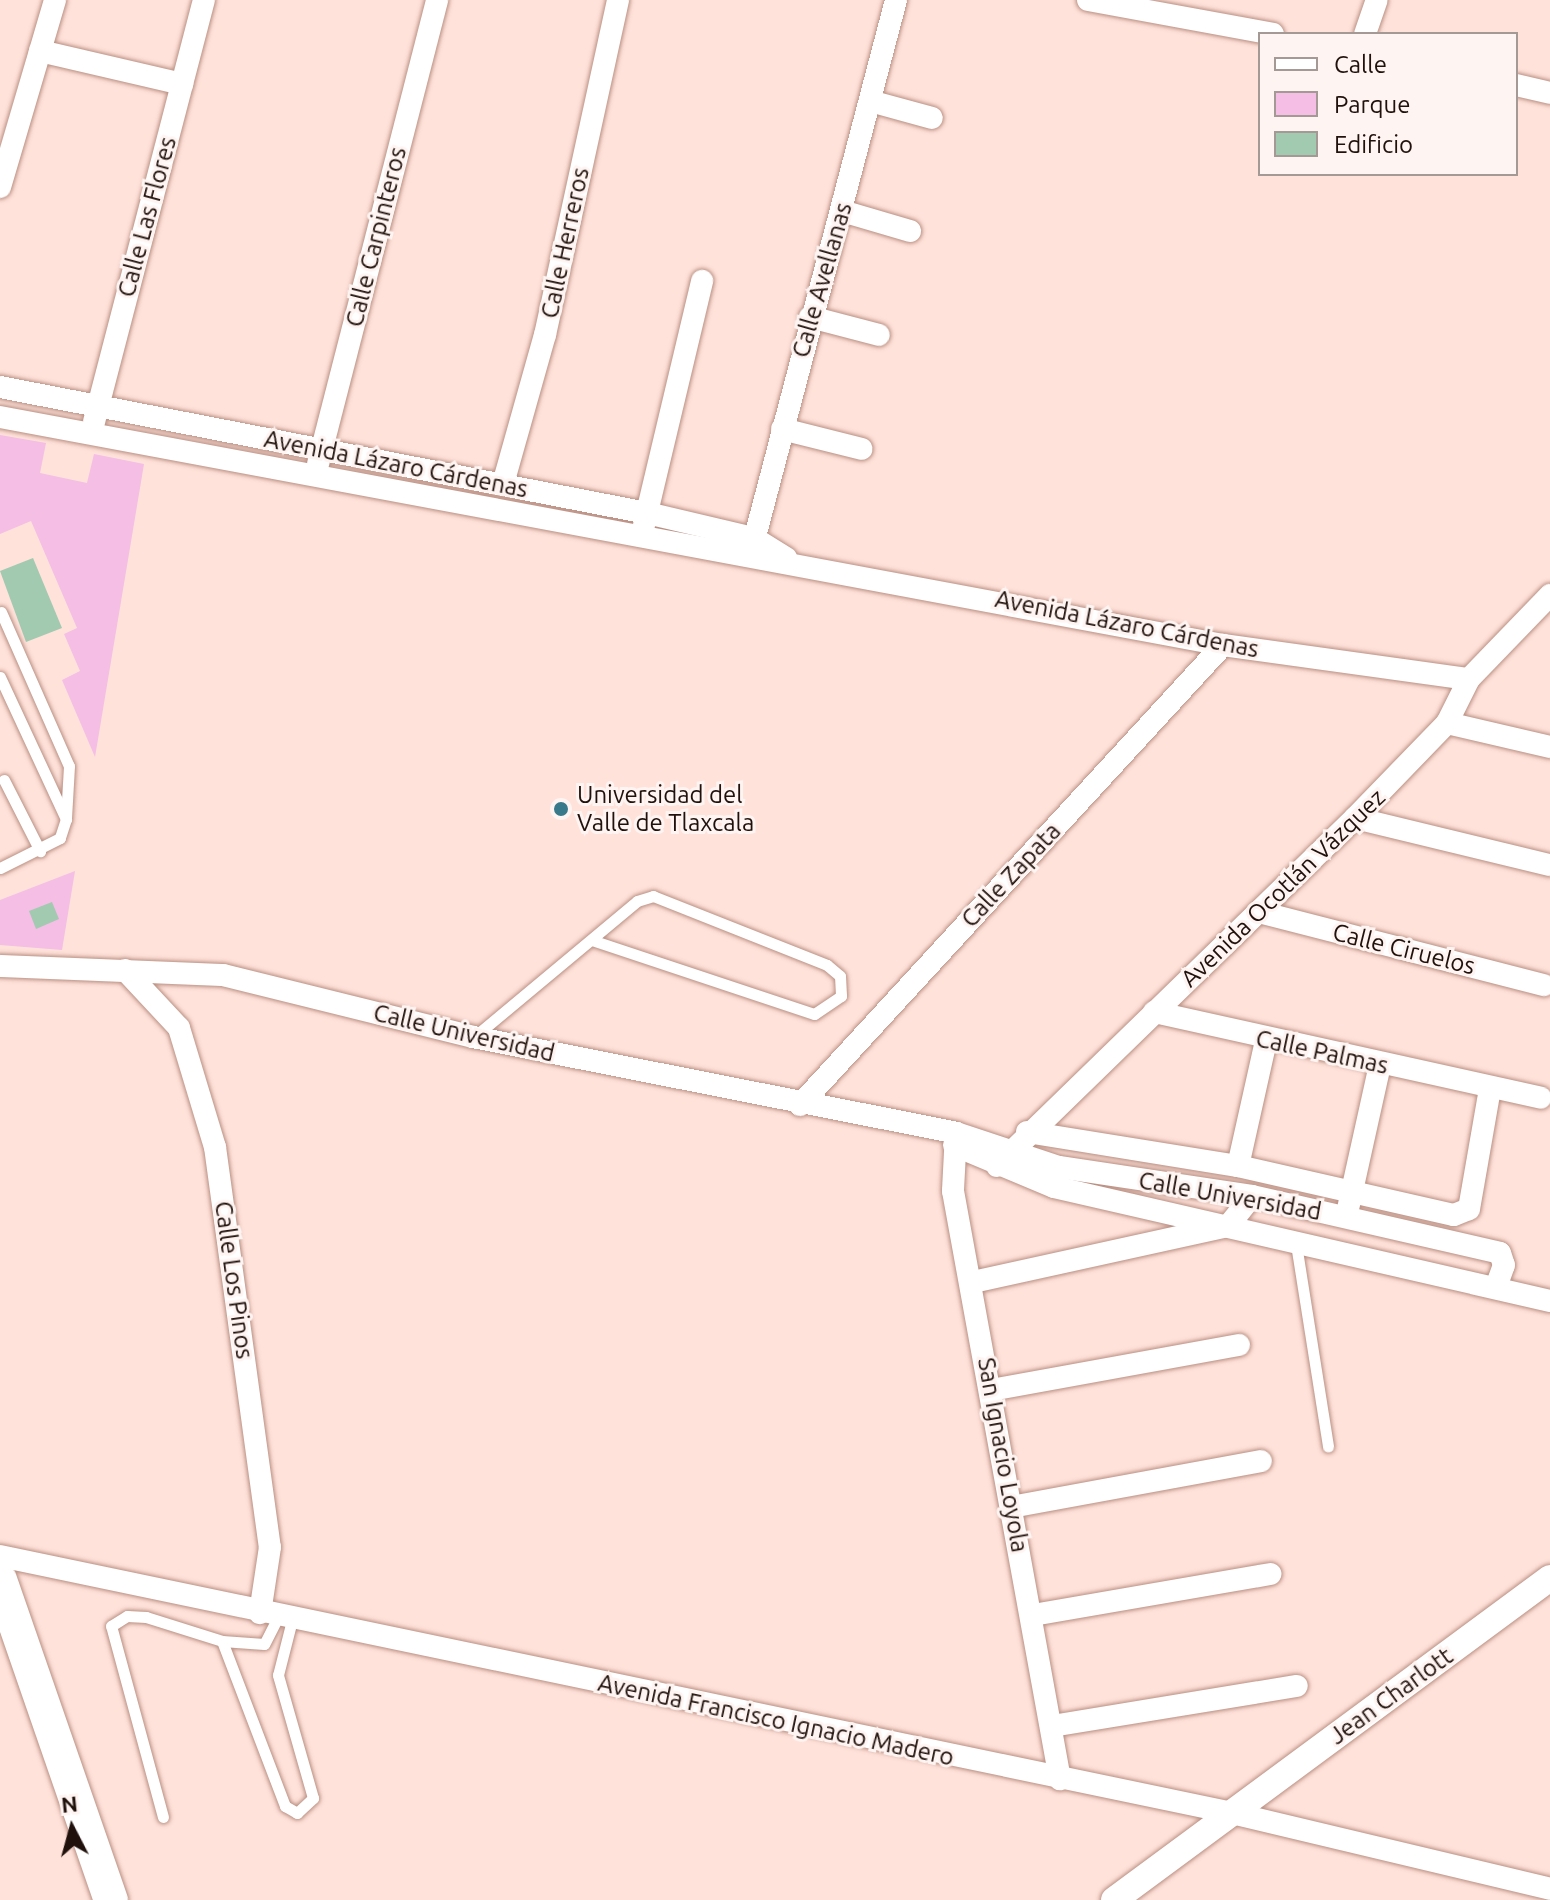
<!DOCTYPE html>
<meta charset="utf-8">
<style>
body{margin:0}
#map{position:relative;width:1550px;height:1900px;overflow:hidden;background:#ffe2da;font-family:Ubuntu,sans-serif}
div>[style]{position:absolute}
.green>*{inset:0;background:#f4bee5}
.building>*{inset:0;background:#a2cab0}
.roads{filter:drop-shadow(0 0 2px #ba8f82) drop-shadow(0 0 2px #ba8f82)}
.service>*{height:11px;margin:-5.5px;padding:0 5.5px;transform-origin:5.5px;border-radius:5.5px;background:#fff}
.minor>*{height:22px;margin:-11px;padding:0 11px;transform-origin:11px;border-radius:11px;background:#fff}
.tertiary>*{height:26px;margin:-13px;padding:0 13px;transform-origin:13px;border-radius:13px;background:#fff}
.primary>*{height:34px;margin:-17px;padding:0 17px;transform-origin:17px;border-radius:17px;background:#fff}
.dots>*{width:22px;height:22px;translate:-50% -50%;box-sizing:border-box;border:4px solid #fef4f1;border-radius:50%}
span{translate:-50% -50%;white-space:nowrap;text-align:center;line-height:1.15;-webkit-text-stroke:6px #fef4f1;paint-order:stroke}
.street-label{font-size:24px;color:#20110c}
.poi-label{font-size:24px;color:#20110c}
.left{translate:0 -50%;text-align:left}
.legend{position:absolute;left:1258px;top:32px;width:260px;height:144px;box-sizing:border-box;background:#fef4f1;border:2px solid #a59995;margin:0;padding:10px 14px;list-style:none;font-size:24px;color:#20110c}
.legend li{display:flex;align-items:center;gap:16px;height:40px}
.legend b{width:40px;border:2px solid #a59995}
.north{position:absolute;left:32px;top:1788px;width:80px;height:80px;-webkit-text-stroke:6px #fef4f1;paint-order:stroke;rotate:354deg;font-size:22px;font-weight:700;line-height:32px;text-align:center;color:#20110c}
.north::after{content:'';display:block;margin:auto;width:28px;height:36px;background:#20110c;clip-path:polygon(50% 0,100% 100%,50% 72%,0 100%)}
</style>
<div id="map">
<div class="green">
<div style="clip-path:polygon(0 435px,46px 443px,40px 473px,87px 483px,94px 454px,144px 464px,95px 757px,62px 680px,80px 671px,64px 634px,77px 628px,31px 521px,0 534px)"></div>
<div style="clip-path:polygon(75px 871px,62px 950px,0 945px,0 900px)"></div>
</div>
<div class="building">
<div style="clip-path:polygon(33px 558px,62px 628px,26px 642px,0 571px)"></div>
<div style="clip-path:polygon(52px 902px,59px 919px,36px 929px,29px 911px)"></div>
</div>
<div class="roads">
<div class="service">
<div style="left:1px;top:612px;width:168px;rotate:66.2deg"></div>
<div style="left:69px;top:766px;width:52px;rotate:93.3deg"></div>
<div style="left:0;top:677px;width:157px;rotate:65.1deg"></div>
<div style="left:66px;top:819px;width:20px;rotate:108deg"></div>
<div style="left:60px;top:838px;width:67px;rotate:153.4deg"></div>
<div style="left:4px;top:780px;width:80px;rotate:63.1deg"></div>
<div style="left:474px;top:1037px;width:212px;rotate:-39.8deg"></div>
<div style="left:637px;top:901px;width:17px;rotate:-17deg"></div>
<div style="left:653px;top:896px;width:187px;rotate:21.6deg"></div>
<div style="left:827px;top:965px;width:17px;rotate:40deg"></div>
<div style="left:840px;top:976px;width:20px;rotate:87deg"></div>
<div style="left:841px;top:996px;width:32px;rotate:146deg"></div>
<div style="left:814px;top:1014px;width:234px;rotate:-161.6deg"></div>
<div style="left:1296px;top:1244px;width:205px;rotate:81deg"></div>
<div style="left:278px;top:1617px;width:30px;rotate:117deg"></div>
<div style="left:264px;top:1644px;width:42px;rotate:-175.9deg"></div>
<div style="left:222px;top:1641px;width:177px;rotate:69.1deg"></div>
<div style="left:285px;top:1806px;width:14px;rotate:30deg"></div>
<div style="left:297px;top:1813px;width:22px;rotate:-43deg"></div>
<div style="left:313px;top:1798px;width:128px;rotate:-105.9deg"></div>
<div style="left:278px;top:1675px;width:57px;rotate:-75.7deg"></div>
<div style="left:163px;top:1817px;width:198px;rotate:-105.2deg"></div>
<div style="left:111px;top:1626px;width:19px;rotate:-32deg"></div>
<div style="left:127px;top:1616px;width:19px;rotate:3deg"></div>
<div style="left:146px;top:1617px;width:80px;rotate:17.5deg"></div>
</div>
<div class="minor">
<div style="left:1088px;top:0;width:188px;rotate:10.4deg"></div>
<div style="left:1365px;top:34px;width:36px;rotate:-71deg"></div>
<div style="left:40px;top:51px;width:146px;rotate:13.1deg"></div>
<div style="left:1516px;top:85px;width:35px;rotate:13deg"></div>
<div style="left:870px;top:101px;width:64px;rotate:15.3deg"></div>
<div style="left:0;top:187px;width:195px;rotate:-73.6deg"></div>
<div style="left:842px;top:211px;width:71px;rotate:16.4deg"></div>
<div style="left:810px;top:317px;width:71px;rotate:14.6deg"></div>
<div style="left:0;top:387px;width:659px;rotate:11.02deg"></div>
<div style="left:647px;top:513px;width:110px;rotate:13.2deg"></div>
<div style="left:754px;top:538px;width:38px;rotate:32deg"></div>
<div style="left:0;top:417px;width:1244px;rotate:10.56deg"></div>
<div style="left:1223px;top:645px;width:248px;rotate:7.9deg"></div>
<div style="left:94px;top:422px;width:436px;rotate:-75.4deg"></div>
<div style="left:782px;top:429px;width:82px;rotate:14deg"></div>
<div style="left:318px;top:464px;width:479px;rotate:-75.6deg"></div>
<div style="left:503px;top:484px;width:155px;rotate:-74.3deg"></div>
<div style="left:545px;top:335px;width:343px;rotate:-77.7deg"></div>
<div style="left:644px;top:525px;width:251px;rotate:-76.6deg"></div>
<div style="left:751px;top:552px;width:571px;rotate:-75.28deg"></div>
<div style="left:1447px;top:723px;width:106px;rotate:13.1deg"></div>
<div style="left:1355px;top:818px;width:200px;rotate:13.6deg"></div>
<div style="left:1263px;top:913px;width:290px;rotate:14.4deg"></div>
<div style="left:0;top:966px;width:223px;rotate:2.3deg"></div>
<div style="left:223px;top:975px;width:258px;rotate:13.9deg"></div>
<div style="left:473px;top:1037px;width:492px;rotate:11.2deg"></div>
<div style="left:956px;top:1133px;width:108px;rotate:18.3deg"></div>
<div style="left:1059px;top:1167px;width:195px;rotate:8.5deg"></div>
<div style="left:1252px;top:1196px;width:254px;rotate:12.9deg"></div>
<div style="left:1500px;top:1253px;width:13px;rotate:72deg"></div>
<div style="left:1504px;top:1265px;width:23px;rotate:110deg"></div>
<div style="left:125px;top:970px;width:79px;rotate:47deg"></div>
<div style="left:179px;top:1028px;width:124px;rotate:73.2deg"></div>
<div style="left:215px;top:1147px;width:404px;rotate:82.2deg"></div>
<div style="left:270px;top:1547px;width:67px;rotate:98.6deg"></div>
<div style="left:1154px;top:1012px;width:396px;rotate:12.5deg"></div>
<div style="left:800px;top:1105px;width:625px;rotate:-47.4deg"></div>
<div style="left:1027px;top:1132px;width:214px;rotate:9.2deg"></div>
<div style="left:1238px;top:1166px;width:221px;rotate:12.8deg"></div>
<div style="left:1454px;top:1215px;width:16px;rotate:-22deg"></div>
<div style="left:1469px;top:1209px;width:122px;rotate:-80.1deg"></div>
<div style="left:956px;top:1133px;width:58px;rotate:93deg"></div>
<div style="left:953px;top:1191px;width:598px;rotate:79.69deg"></div>
<div style="left:954px;top:1145px;width:108px;rotate:22.8deg"></div>
<div style="left:1054px;top:1187px;width:509px;rotate:12.94deg"></div>
<div style="left:997px;top:1166px;width:499px;rotate:-44.2deg"></div>
<div style="left:1355px;top:818px;width:132px;rotate:-45.9deg"></div>
<div style="left:1447px;top:723px;width:49px;rotate:-63.4deg"></div>
<div style="left:1469px;top:679px;width:117px;rotate:-46deg"></div>
<div style="left:1238px;top:1166px;width:128px;rotate:-77.4deg"></div>
<div style="left:1348px;top:1209px;width:148px;rotate:-77.5deg"></div>
<div style="left:973px;top:1282px;width:261px;rotate:-12.4deg"></div>
<div style="left:1228px;top:1226px;width:38px;rotate:-51deg"></div>
<div style="left:991px;top:1390px;width:252px;rotate:-10.3deg"></div>
<div style="left:1011px;top:1507px;width:254px;rotate:-10.4deg"></div>
<div style="left:0;top:1556px;width:1259px;rotate:11.78deg"></div>
<div style="left:1232px;top:1813px;width:327px;rotate:13.4deg"></div>
<div style="left:1033px;top:1615px;width:241px;rotate:-9.8deg"></div>
<div style="left:1052px;top:1726px;width:248px;rotate:-9.3deg"></div>
</div>
<div class="tertiary">
<div style="left:1114px;top:1900px;width:542px;rotate:-36.45deg"></div>
</div>
<div class="primary">
<div style="left:0;top:1580px;width:339px;rotate:70.9deg"></div>
</div>
</div>
<div class="dots">
<div style="left:561px;top:809px;background:#387a8b"></div>
</div>
<div class="street-label">
<span style="left:147px;top:217px;rotate:-75deg">Calle Las Flores</span>
<span style="left:376px;top:237px;rotate:-76deg">Calle Carpinteros</span>
<span style="left:565px;top:243px;rotate:-78deg">Calle Herreros</span>
<span style="left:822px;top:280px;rotate:-74deg">Calle Avellanas</span>
<span style="left:396px;top:464px;rotate:11deg">Avenida Lázaro Cárdenas</span>
<span style="left:1127px;top:624px;rotate:11deg">Avenida Lázaro Cárdenas</span>
<span style="left:1011px;top:875px;rotate:-47deg">Calle Zapata</span>
<span style="left:1283px;top:888px;rotate:-44deg">Avenida Ocotlán Vázquez</span>
<span style="left:1404px;top:949px;rotate:14deg">Calle Ciruelos</span>
<span style="left:464px;top:1033px;rotate:13deg">Calle Universidad</span>
<span style="left:1322px;top:1052px;rotate:12deg">Calle Palmas</span>
<span style="left:1230px;top:1196px;rotate:10deg">Calle Universidad</span>
<span style="left:234px;top:1280px;rotate:82deg">Calle Los Pinos</span>
<span style="left:1003px;top:1455px;rotate:80deg">San Ignacio Loyola</span>
<span style="left:1391px;top:1696px;rotate:-36deg">Jean Charlott</span>
<span style="left:776px;top:1720px;rotate:12deg">Avenida Francisco Ignacio Madero</span>
</div>
<div class="poi-label">
<span class="left" style="left:577px;top:809px">Universidad del<br>Valle de Tlaxcala</span>
</div>
<ul class="legend">
<li><b style="height:10px;background:#fff"></b>Calle</li>
<li><b style="height:22px;background:#f4bee5"></b>Parque</li>
<li><b style="height:22px;background:#a2cab0"></b>Edificio</li>
</ul>
<div class="north">N</div>
</div>
